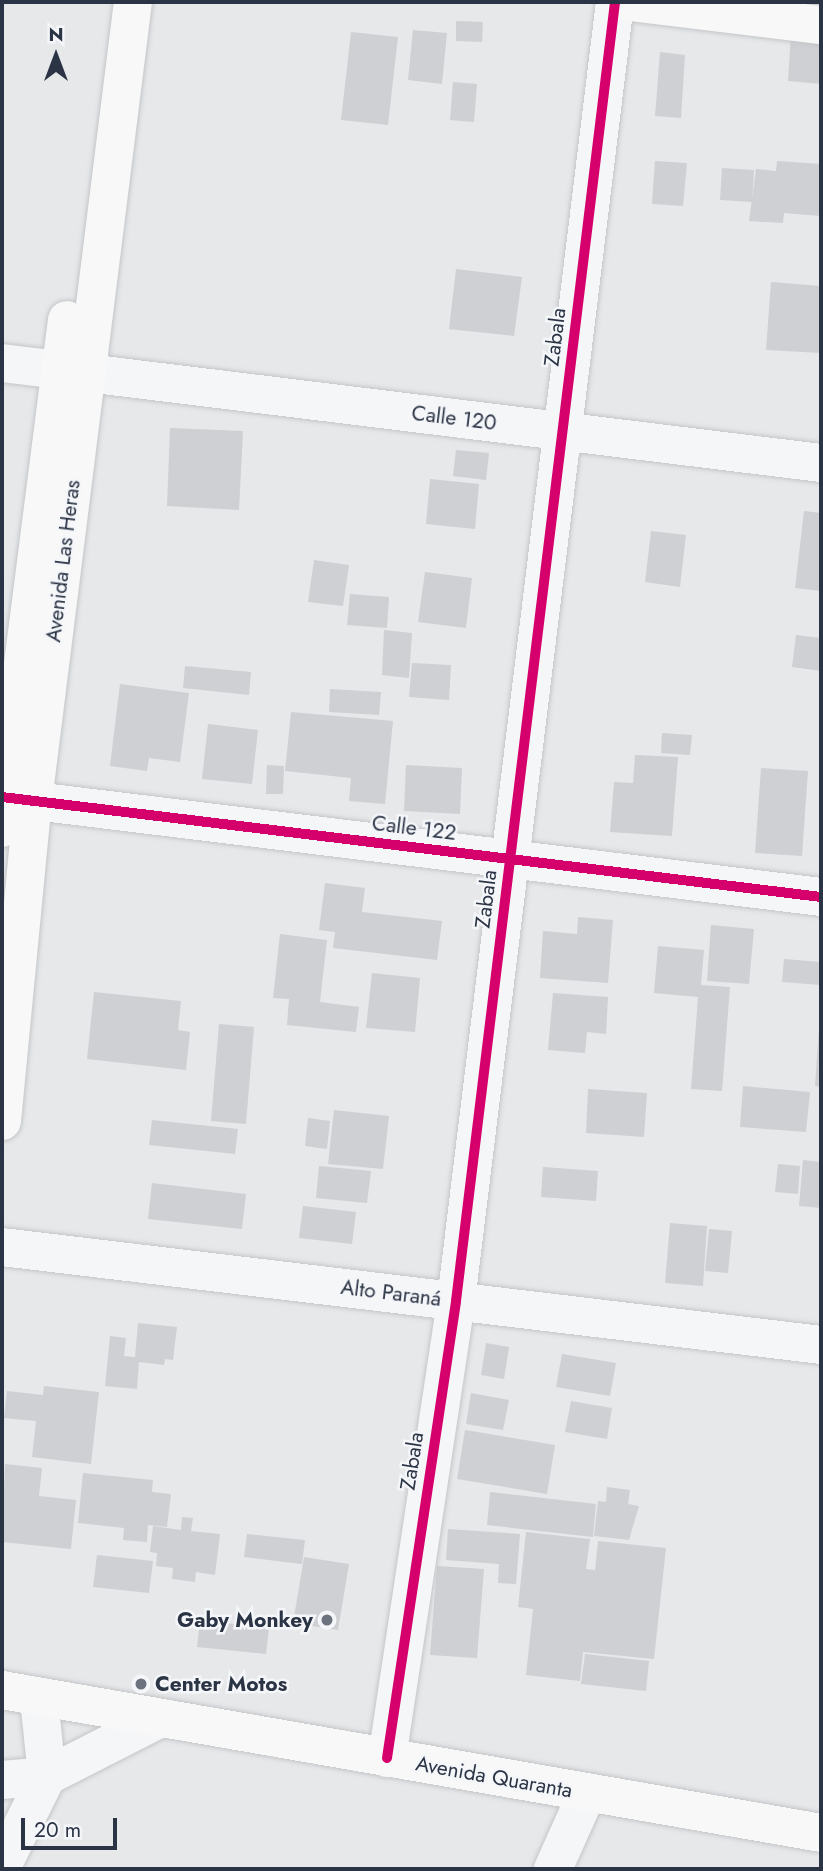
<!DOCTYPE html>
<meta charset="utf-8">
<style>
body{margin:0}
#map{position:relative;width:823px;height:1871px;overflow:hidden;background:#e6e8ea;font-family:Jost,sans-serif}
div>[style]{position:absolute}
.building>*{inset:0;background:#ced0d3}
.roads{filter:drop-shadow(0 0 2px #c4c6c8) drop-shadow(0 0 2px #c4c6c8)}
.minor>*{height:38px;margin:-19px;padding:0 19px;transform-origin:19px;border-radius:19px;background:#f5f6f7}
.major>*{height:38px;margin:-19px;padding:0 19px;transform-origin:19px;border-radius:19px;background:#f8f8f8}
.highway>*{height:38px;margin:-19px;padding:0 19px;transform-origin:19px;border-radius:19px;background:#f8f8f8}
.cycleway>*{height:10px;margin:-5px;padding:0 5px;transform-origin:5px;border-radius:5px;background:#d6006c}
.dots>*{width:19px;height:19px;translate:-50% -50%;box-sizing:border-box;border:4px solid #f4f6f9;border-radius:50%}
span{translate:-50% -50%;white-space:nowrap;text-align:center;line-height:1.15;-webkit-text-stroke:5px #f4f6f9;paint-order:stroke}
.street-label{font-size:21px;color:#2b3445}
.poi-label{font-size:21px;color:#2b3445;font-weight:700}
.right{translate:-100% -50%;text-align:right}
.left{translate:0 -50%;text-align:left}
.frame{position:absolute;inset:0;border:4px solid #2b3445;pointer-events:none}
.north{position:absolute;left:21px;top:21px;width:70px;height:70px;-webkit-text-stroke:5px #f4f6f9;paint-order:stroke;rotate:0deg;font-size:19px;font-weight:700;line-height:28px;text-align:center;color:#2b3445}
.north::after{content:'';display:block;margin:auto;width:24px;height:32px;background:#2b3445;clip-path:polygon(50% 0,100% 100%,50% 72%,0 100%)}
.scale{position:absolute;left:21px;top:1818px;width:96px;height:32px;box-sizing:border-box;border:4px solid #2b3445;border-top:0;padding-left:9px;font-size:21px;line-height:24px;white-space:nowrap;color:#2b3445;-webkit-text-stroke:5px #f4f6f9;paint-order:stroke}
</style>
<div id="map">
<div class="building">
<div style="clip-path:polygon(456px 21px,483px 22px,482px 42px,456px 41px)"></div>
<div style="clip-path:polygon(413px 30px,447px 33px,442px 84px,408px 80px)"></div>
<div style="clip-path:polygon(351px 32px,398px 37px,388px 125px,341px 120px)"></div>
<div style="clip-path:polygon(791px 33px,821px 35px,821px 84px,788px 81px)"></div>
<div style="clip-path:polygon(660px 52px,685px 55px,681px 118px,655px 116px)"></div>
<div style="clip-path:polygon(453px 82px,477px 84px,474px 122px,450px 120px)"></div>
<div style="clip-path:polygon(655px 161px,687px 163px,683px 206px,652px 204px)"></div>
<div style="clip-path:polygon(777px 161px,821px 164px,821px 216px,784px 213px,783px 223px,749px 221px,756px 169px,776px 171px)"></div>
<div style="clip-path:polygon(722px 168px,754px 170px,752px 202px,720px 200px)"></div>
<div style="clip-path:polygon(456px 269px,522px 277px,514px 336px,449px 329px)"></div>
<div style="clip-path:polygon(771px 282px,821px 286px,821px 353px,766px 350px)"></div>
<div style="clip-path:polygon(170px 428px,243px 431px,239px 510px,167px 506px)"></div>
<div style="clip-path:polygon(456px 450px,489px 453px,486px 480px,453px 476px)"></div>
<div style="clip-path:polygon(430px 479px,479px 484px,475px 529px,426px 524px)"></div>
<div style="clip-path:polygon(804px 511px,821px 513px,821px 591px,795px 588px)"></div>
<div style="clip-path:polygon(651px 531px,686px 535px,680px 587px,645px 582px)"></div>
<div style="clip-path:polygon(314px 560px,349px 565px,343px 606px,308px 602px)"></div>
<div style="clip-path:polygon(425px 572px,472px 578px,466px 628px,418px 622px)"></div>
<div style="clip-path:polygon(350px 594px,389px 597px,387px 628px,347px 625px)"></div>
<div style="clip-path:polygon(384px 630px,412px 633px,409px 678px,382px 675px)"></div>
<div style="clip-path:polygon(796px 635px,821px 638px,821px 671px,792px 667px)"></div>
<div style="clip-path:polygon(412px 663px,451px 665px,449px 700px,409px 697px)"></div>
<div style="clip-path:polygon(185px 666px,251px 672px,249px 695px,183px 688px)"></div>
<div style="clip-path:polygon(120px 684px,189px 693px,180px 762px,149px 758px,147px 771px,110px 766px)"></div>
<div style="clip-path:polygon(330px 689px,381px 692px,379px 715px,329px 712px)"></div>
<div style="clip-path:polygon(291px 712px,393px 721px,385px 804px,349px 801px,351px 778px,285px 771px)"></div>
<div style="clip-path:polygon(208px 724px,258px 730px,252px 784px,202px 779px)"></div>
<div style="clip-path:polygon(662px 733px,692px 735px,690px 755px,661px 753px)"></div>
<div style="clip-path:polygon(635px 755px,678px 757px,672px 836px,610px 832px,614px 782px,633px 783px)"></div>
<div style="clip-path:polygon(267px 765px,284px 766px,283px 794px,266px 794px)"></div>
<div style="clip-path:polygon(406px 765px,462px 768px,460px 814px,404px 811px)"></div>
<div style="clip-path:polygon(761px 768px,808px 771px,802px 856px,755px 853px)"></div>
<div style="clip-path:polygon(325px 883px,365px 888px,362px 912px,442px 921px,437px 960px,333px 948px,335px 932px,319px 930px)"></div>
<div style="clip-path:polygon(578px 917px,613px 920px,608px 983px,540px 978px,543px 931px,577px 934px)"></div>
<div style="clip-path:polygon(711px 925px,754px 929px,749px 984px,707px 981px)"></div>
<div style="clip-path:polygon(280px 934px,327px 940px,320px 1002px,359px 1007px,356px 1032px,287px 1025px,289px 999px,273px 998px)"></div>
<div style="clip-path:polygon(658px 946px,704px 950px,701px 985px,730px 987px,722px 1091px,691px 1089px,698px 997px,654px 993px)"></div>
<div style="clip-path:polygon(784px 959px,821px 962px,821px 985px,782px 982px)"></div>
<div style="clip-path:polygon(372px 973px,420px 978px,415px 1032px,366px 1028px)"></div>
<div style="clip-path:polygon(94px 992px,181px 1001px,178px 1030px,190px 1032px,186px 1070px,87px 1059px)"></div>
<div style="clip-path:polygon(553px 993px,608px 997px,606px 1034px,587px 1032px,585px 1053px,548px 1050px)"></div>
<div style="clip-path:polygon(219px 1024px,254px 1027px,246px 1124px,211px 1121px)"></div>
<div style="clip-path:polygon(819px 1028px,821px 1028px,821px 1087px,815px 1086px)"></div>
<div style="clip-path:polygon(743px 1086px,810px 1092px,806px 1132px,740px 1127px)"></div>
<div style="clip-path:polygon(588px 1089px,647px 1093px,644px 1137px,586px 1133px)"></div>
<div style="clip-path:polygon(334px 1110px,389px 1116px,383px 1169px,328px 1164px)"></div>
<div style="clip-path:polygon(308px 1118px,330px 1121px,327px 1149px,305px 1146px)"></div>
<div style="clip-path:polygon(152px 1120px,238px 1129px,235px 1154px,149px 1145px)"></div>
<div style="clip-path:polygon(803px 1160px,821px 1162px,821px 1208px,799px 1206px)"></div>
<div style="clip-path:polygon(778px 1164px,800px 1166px,798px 1194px,775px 1192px)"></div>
<div style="clip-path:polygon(319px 1166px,371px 1171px,367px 1203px,316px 1198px)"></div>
<div style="clip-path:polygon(543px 1167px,598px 1171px,596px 1201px,541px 1197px)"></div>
<div style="clip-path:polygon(152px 1183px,246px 1194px,242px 1229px,148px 1219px)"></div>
<div style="clip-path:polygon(303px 1206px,356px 1212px,352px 1244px,299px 1238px)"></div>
<div style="clip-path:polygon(670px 1223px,707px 1226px,703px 1286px,665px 1283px)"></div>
<div style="clip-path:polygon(709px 1229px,732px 1231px,728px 1273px,705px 1271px)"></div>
<div style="clip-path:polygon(138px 1323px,177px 1327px,173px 1360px,165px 1359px,164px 1365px,139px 1362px,137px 1389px,105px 1386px,110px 1336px,126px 1338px,124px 1356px,135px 1357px)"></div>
<div style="clip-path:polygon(486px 1343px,509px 1347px,504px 1379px,481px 1375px)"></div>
<div style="clip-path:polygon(562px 1354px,616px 1363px,610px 1396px,556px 1387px)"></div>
<div style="clip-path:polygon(44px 1386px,99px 1392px,91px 1464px,32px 1457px,36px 1421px,4px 1418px,7px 1391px,43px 1395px)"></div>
<div style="clip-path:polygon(471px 1393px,509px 1400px,503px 1430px,466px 1424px)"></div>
<div style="clip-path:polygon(571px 1401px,612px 1408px,607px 1439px,565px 1432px)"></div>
<div style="clip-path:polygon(465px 1430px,555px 1445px,547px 1494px,457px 1479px)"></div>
<div style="clip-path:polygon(5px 1464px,42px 1468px,39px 1496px,76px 1500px,71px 1549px,2px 1542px)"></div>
<div style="clip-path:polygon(83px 1473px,153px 1480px,152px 1492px,171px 1494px,167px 1527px,148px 1525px,147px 1542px,123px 1540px,124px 1528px,78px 1523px)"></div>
<div style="clip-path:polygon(607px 1487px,630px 1490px,628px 1504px,639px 1506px,629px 1540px,594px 1536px,598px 1501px,606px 1502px)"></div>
<div style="clip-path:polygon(490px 1492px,596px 1504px,593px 1537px,487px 1525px)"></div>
<div style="clip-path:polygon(182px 1517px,193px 1518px,191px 1531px,220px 1534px,215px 1575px,196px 1572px,195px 1582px,172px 1579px,173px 1568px,156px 1566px,157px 1553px,150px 1552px,153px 1526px,181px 1530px)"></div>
<div style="clip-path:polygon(448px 1529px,520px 1534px,516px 1584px,498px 1583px,499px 1564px,446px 1560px)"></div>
<div style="clip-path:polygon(526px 1532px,590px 1539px,586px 1569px,595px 1570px,598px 1541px,666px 1548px,654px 1659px,583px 1652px,580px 1681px,526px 1675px,533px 1609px,518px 1607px)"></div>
<div style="clip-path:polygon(247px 1534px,305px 1540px,302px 1564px,244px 1557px)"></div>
<div style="clip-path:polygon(97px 1555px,153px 1561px,149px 1593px,93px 1587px)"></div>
<div style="clip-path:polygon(304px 1557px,349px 1564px,338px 1630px,293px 1623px)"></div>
<div style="clip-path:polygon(437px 1566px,484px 1569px,477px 1658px,430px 1655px)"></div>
<div style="clip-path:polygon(200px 1620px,269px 1628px,266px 1654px,197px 1647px)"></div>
<div style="clip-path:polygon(585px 1654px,649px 1661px,646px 1691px,581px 1684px)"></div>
</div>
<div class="roads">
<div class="minor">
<div style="left:2px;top:363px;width:58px;rotate:6.9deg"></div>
<div style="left:87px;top:373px;width:739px;rotate:6.99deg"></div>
<div style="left:2px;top:797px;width:825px;rotate:6.96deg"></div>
<div style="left:2px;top:1247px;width:825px;rotate:6.82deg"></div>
<div style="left:387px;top:1758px;width:462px;rotate:-81.4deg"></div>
<div style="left:456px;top:1301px;width:1309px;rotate:-83.02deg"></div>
<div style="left:2px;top:1780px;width:45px;rotate:-5.1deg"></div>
<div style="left:47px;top:1776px;width:126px;rotate:-27deg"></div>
<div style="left:2px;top:1866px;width:101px;rotate:-63.4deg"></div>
<div style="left:47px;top:1776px;width:77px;rotate:-95.9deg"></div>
<div style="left:553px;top:1869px;width:83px;rotate:-65.9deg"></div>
</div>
<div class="major">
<div style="left:630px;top:2px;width:192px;rotate:6.9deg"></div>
<div style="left:2px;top:828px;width:512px;rotate:-82.71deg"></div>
<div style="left:2px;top:1121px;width:321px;rotate:-84.5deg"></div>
<div style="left:33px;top:801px;width:805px;rotate:-82.87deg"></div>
</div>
<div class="highway">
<div style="left:2px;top:1690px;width:831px;rotate:9.9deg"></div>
</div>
</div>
<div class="cycleway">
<div style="left:2px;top:797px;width:825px;rotate:6.96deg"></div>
<div style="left:387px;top:1758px;width:462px;rotate:-81.4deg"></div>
<div style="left:456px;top:1301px;width:1309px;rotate:-83.02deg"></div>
</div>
<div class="dots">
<div style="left:327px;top:1620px;background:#6c737f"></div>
<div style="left:141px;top:1684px;background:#6c737f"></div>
</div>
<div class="street-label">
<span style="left:555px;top:337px;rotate:-83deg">Zabala</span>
<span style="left:454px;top:418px;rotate:7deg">Calle 120</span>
<span style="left:63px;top:561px;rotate:-83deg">Avenida Las Heras</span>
<span style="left:414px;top:828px;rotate:7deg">Calle 122</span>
<span style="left:486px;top:899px;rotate:-83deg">Zabala</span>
<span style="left:391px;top:1293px;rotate:7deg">Alto Paraná</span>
<span style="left:412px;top:1461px;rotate:-81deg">Zabala</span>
<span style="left:494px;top:1777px;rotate:10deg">Avenida Quaranta</span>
</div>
<div class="poi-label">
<span class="right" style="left:313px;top:1620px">Gaby Monkey</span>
<span class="left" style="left:155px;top:1684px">Center Motos</span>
</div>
<div class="frame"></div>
<div class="north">N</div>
<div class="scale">20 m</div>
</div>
